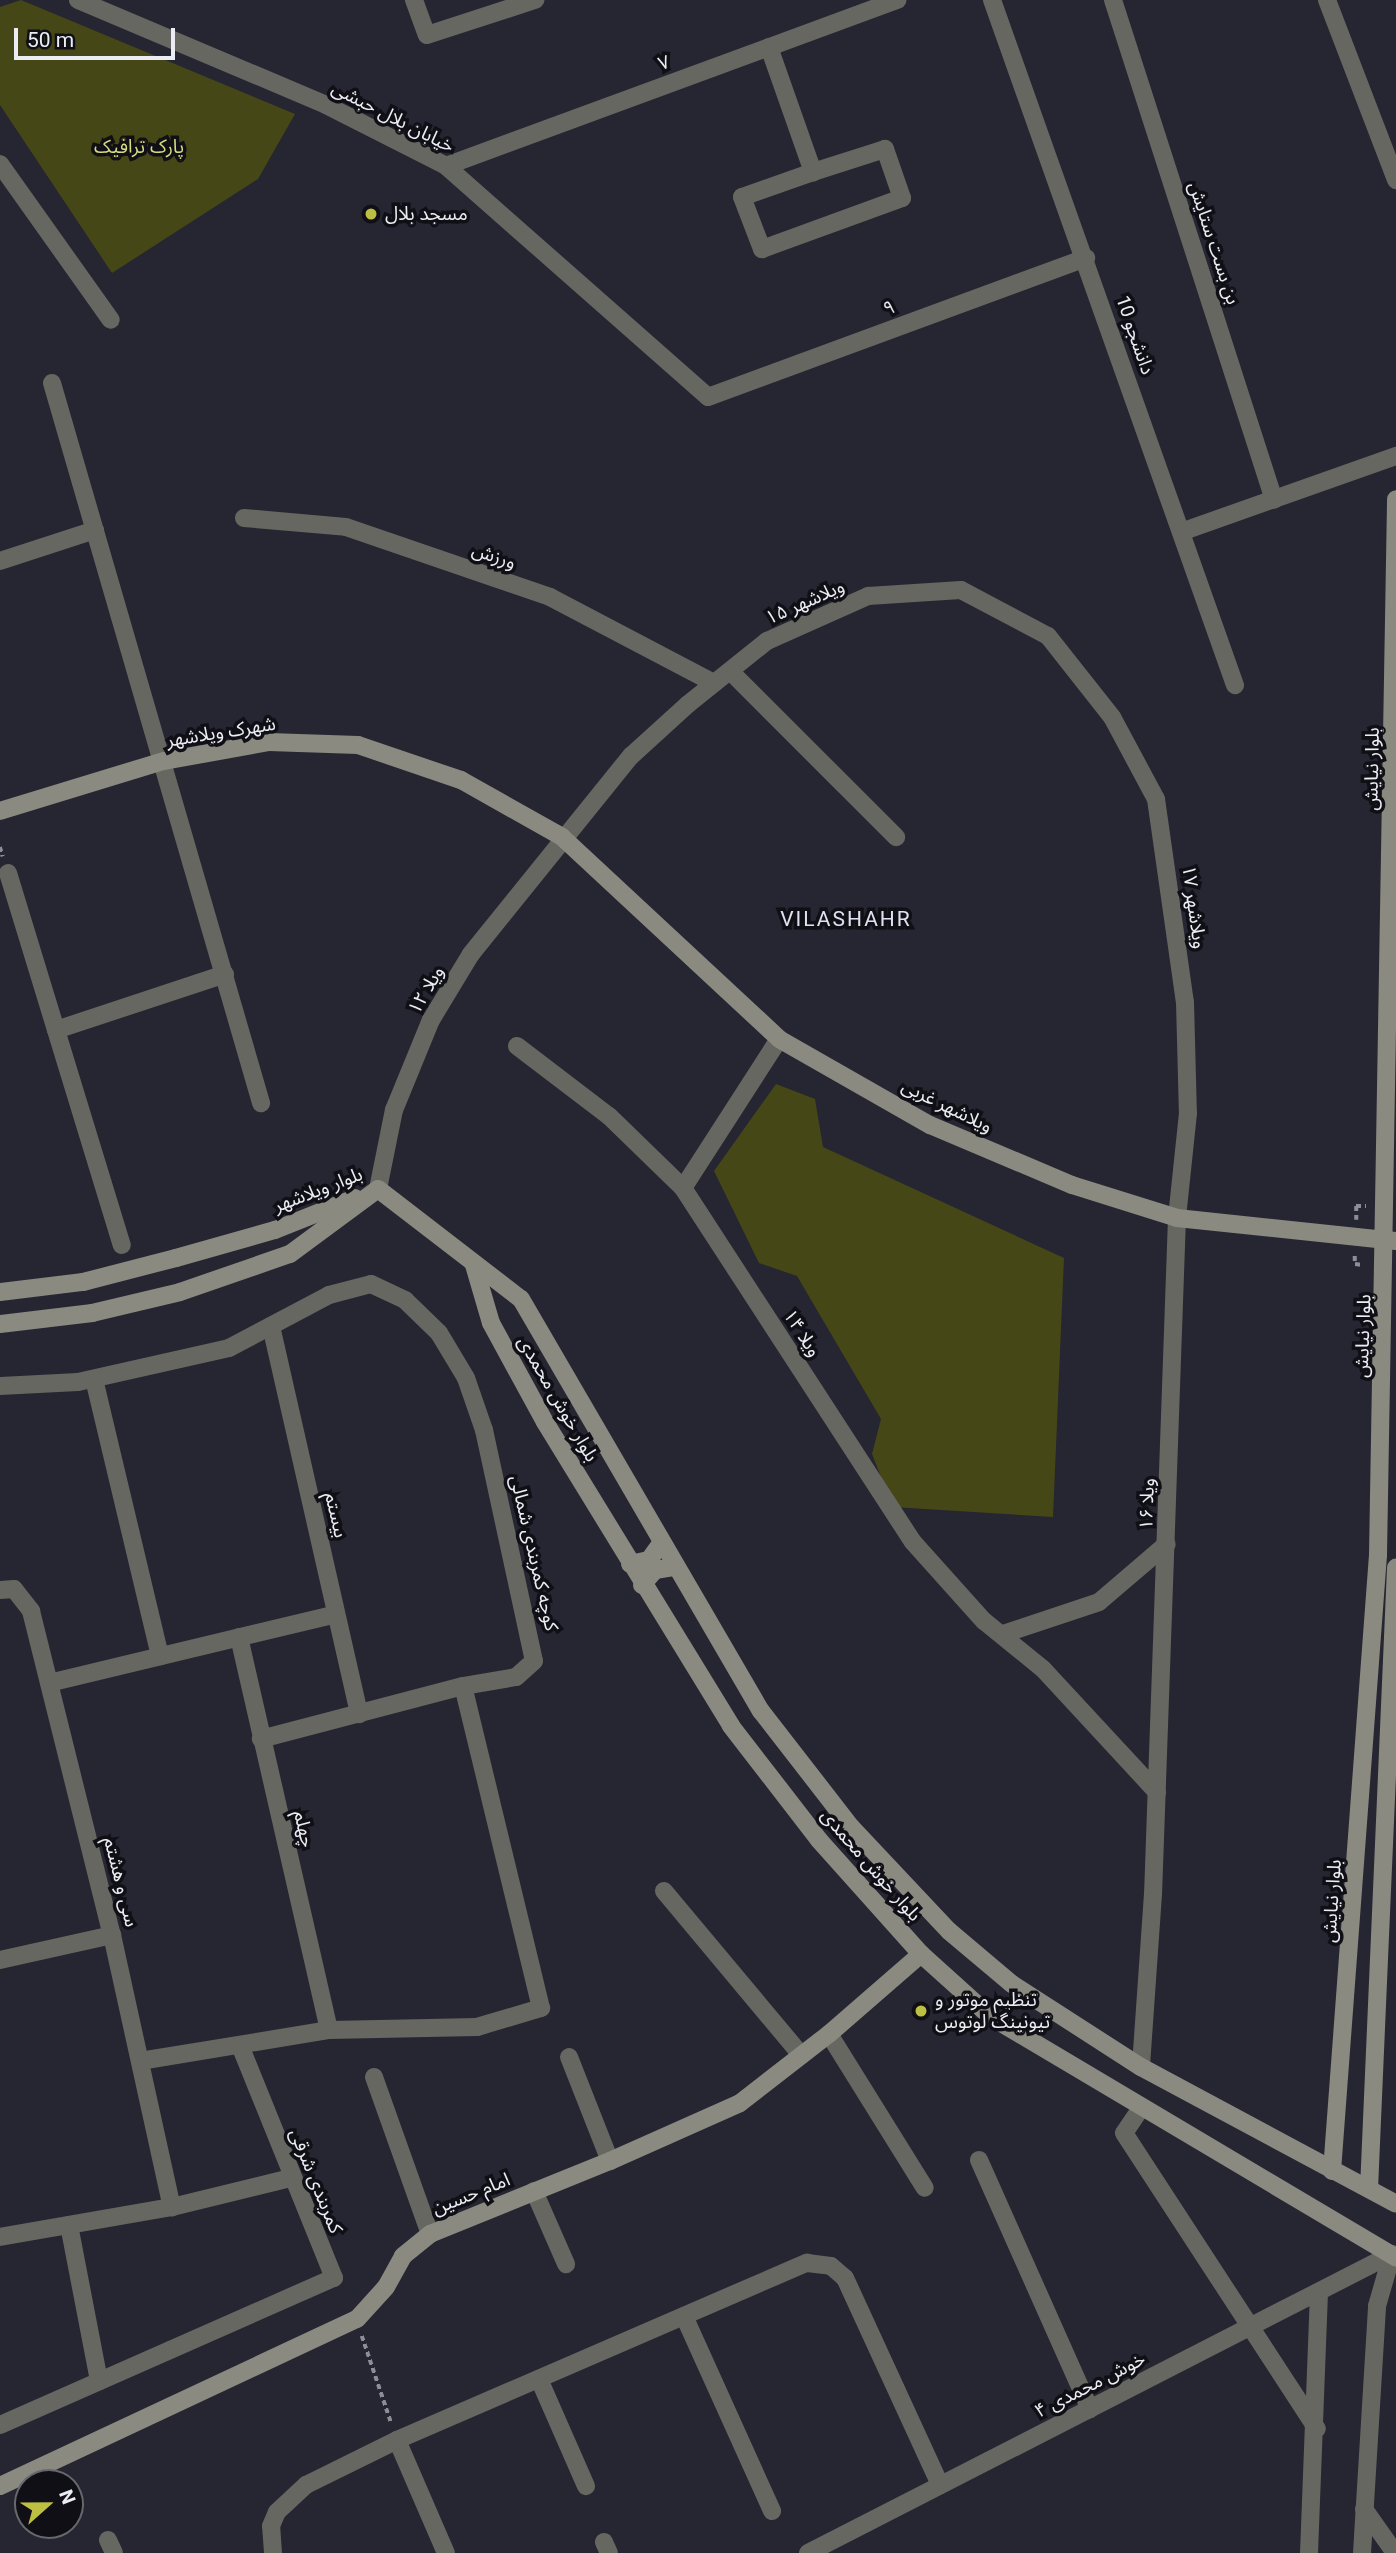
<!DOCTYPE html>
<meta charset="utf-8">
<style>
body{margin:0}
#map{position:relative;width:1396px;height:2553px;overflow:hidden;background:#262532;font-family:Roboto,"Noto Sans Arabic",sans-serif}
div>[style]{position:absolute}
.green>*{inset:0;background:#464717}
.path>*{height:3.5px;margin-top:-1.75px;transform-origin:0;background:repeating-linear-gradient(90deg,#8e8d97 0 5px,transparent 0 8.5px)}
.street>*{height:18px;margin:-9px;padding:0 9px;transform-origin:9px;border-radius:9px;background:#666760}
.secondary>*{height:18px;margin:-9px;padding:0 9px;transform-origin:9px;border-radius:9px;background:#8a8a80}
.dots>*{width:19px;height:19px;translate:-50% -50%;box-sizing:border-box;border:4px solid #0f0f15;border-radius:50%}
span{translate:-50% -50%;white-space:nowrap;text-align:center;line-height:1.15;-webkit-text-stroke:7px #0f0f15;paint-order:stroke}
.street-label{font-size:19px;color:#ececf4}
.park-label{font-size:19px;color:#d8db7f}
.poi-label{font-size:19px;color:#ececf4}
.left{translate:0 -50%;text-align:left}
.neighbourhood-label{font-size:21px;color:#e0e0f1;letter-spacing:2px}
.north{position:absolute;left:14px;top:2469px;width:70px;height:70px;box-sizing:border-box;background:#0f0f15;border:2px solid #67676e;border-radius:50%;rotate:69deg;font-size:19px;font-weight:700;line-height:28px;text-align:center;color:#ececf4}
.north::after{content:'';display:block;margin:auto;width:24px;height:32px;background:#bdbf43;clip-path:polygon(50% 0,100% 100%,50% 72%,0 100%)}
.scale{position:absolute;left:14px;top:28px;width:161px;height:32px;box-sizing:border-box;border:4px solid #ececf4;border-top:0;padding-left:9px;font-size:21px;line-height:24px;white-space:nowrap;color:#ececf4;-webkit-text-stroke:5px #0f0f15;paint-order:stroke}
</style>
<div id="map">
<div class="green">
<div style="clip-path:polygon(21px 0,295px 114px,258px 179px,112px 273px,0 105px,0 7px)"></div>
<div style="clip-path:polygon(776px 1084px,815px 1099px,823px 1147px,1064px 1258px,1053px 1517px,893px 1507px,872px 1454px,881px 1419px,797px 1276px,759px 1263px,714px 1171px)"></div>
</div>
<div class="path">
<div style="left:0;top:847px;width:10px;rotate:73deg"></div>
<div style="left:1356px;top:1220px;width:14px;rotate:-90deg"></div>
<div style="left:1356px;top:1206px;width:10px"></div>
<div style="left:1355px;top:1256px;width:8px;rotate:90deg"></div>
<div style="left:1355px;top:1264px;width:8px;rotate:7deg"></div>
<div style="left:362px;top:2336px;width:91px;rotate:71.4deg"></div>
</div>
<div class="street">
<div style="left:78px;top:0;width:269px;rotate:22.9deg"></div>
<div style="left:326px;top:105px;width:135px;rotate:26.9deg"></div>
<div style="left:446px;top:166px;width:349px;rotate:41.4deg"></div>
<div style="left:708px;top:397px;width:403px;rotate:-20.2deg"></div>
<div style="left:414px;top:0;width:37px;rotate:70deg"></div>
<div style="left:427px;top:35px;width:114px;rotate:-18deg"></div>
<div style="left:992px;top:0;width:727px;rotate:70.47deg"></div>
<div style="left:1113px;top:0;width:525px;rotate:72.15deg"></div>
<div style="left:1327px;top:0;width:193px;rotate:69deg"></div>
<div style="left:769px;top:47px;width:133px;rotate:70.6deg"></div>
<div style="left:813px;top:172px;width:75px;rotate:160.6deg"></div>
<div style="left:742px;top:197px;width:56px;rotate:69deg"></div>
<div style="left:762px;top:249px;width:149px;rotate:-20deg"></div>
<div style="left:902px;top:198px;width:52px;rotate:-109.1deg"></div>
<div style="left:885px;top:149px;width:76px;rotate:162.3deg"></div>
<div style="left:0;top:164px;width:191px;rotate:54.6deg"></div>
<div style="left:446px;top:166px;width:481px;rotate:-20.2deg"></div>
<div style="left:52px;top:383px;width:750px;rotate:73.81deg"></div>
<div style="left:244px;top:518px;width:102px;rotate:5deg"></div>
<div style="left:346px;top:527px;width:216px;rotate:18.9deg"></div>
<div style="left:550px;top:597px;width:185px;rotate:27.7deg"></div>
<div style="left:1181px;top:532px;width:228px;rotate:-19.5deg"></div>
<div style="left:0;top:561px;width:100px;rotate:-18.1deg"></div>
<div style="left:730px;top:671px;width:235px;rotate:45deg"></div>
<div style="left:8px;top:873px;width:389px;rotate:73deg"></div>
<div style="left:56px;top:1030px;width:178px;rotate:-18.3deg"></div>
<div style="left:779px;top:1039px;width:177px;rotate:122.8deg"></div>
<div style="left:683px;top:1188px;width:422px;rotate:57deg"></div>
<div style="left:913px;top:1542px;width:106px;rotate:48.1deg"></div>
<div style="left:984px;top:1621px;width:76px;rotate:39.1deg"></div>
<div style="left:1043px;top:1669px;width:168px;rotate:47.2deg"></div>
<div style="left:517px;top:1046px;width:116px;rotate:37.3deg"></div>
<div style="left:609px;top:1116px;width:103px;rotate:44.2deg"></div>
<div style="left:378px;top:1189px;width:81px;rotate:-78.6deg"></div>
<div style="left:394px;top:1110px;width:97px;rotate:-67.7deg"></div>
<div style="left:431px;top:1020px;width:77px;rotate:-58.8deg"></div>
<div style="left:471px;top:954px;width:255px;rotate:-51.1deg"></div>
<div style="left:631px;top:756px;width:76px;rotate:-42.3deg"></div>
<div style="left:687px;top:705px;width:102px;rotate:-38.7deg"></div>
<div style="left:767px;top:641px;width:111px;rotate:-24deg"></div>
<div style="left:868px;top:596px;width:93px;rotate:-3.7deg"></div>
<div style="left:961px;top:590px;width:98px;rotate:27.9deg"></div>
<div style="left:1048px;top:636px;width:103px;rotate:51.7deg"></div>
<div style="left:1112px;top:717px;width:93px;rotate:61.8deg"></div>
<div style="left:1156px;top:799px;width:205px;rotate:81.9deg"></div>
<div style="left:1185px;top:1002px;width:111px;rotate:88.5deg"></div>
<div style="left:1188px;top:1113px;width:106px;rotate:96deg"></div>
<div style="left:1177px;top:1218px;width:676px;rotate:92.03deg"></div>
<div style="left:1153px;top:1894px;width:173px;rotate:94deg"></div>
<div style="left:271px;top:1326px;width:398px;rotate:77.2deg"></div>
<div style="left:94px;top:1379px;width:285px;rotate:76.6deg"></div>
<div style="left:0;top:1386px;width:78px;rotate:-2.9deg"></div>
<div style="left:78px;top:1382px;width:155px;rotate:-12.7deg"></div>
<div style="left:229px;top:1348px;width:113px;rotate:-27.9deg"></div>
<div style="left:329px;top:1295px;width:43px;rotate:-14.7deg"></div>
<div style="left:371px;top:1284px;width:38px;rotate:25deg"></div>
<div style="left:405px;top:1300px;width:47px;rotate:44.1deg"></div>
<div style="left:439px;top:1333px;width:52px;rotate:59deg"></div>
<div style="left:466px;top:1378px;width:55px;rotate:70.9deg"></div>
<div style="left:484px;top:1430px;width:236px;rotate:77.8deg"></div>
<div style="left:534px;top:1661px;width:24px;rotate:138deg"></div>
<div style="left:516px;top:1677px;width:54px;rotate:170.4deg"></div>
<div style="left:463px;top:1686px;width:209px;rotate:165.3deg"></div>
<div style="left:0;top:1590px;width:14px;rotate:-4deg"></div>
<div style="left:14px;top:1589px;width:28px;rotate:52deg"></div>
<div style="left:31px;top:1611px;width:334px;rotate:76deg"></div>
<div style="left:112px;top:1935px;width:279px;rotate:77.6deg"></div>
<div style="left:1003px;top:1634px;width:101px;rotate:-18.4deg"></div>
<div style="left:1099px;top:1602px;width:89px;rotate:-40.5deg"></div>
<div style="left:239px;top:1637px;width:403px;rotate:77.1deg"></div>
<div style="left:49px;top:1683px;width:295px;rotate:-13.5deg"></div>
<div style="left:664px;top:1891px;width:214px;rotate:50.1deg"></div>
<div style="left:0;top:1960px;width:115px;rotate:-12.6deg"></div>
<div style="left:829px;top:2034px;width:181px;rotate:58.1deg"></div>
<div style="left:569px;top:2057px;width:112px;rotate:68.5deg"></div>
<div style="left:140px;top:2061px;width:192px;rotate:-9.3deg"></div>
<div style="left:329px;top:2030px;width:148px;rotate:-1.2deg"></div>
<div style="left:477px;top:2027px;width:67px;rotate:-16.5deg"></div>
<div style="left:541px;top:2008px;width:331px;rotate:-103.6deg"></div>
<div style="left:374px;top:2077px;width:167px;rotate:70.4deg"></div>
<div style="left:1141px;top:2108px;width:30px;rotate:124deg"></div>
<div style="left:1124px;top:2133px;width:353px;rotate:56.9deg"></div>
<div style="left:979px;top:2160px;width:273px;rotate:66deg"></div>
<div style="left:534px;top:2191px;width:80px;rotate:66.3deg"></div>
<div style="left:69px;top:2225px;width:159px;rotate:79.1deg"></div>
<div style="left:0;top:2237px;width:175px;rotate:-9.9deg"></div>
<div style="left:172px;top:2207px;width:122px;rotate:-13.7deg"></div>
<div style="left:684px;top:2316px;width:214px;rotate:65.7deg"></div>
<div style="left:539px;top:2379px;width:117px;rotate:66.3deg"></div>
<div style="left:0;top:2425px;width:365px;rotate:-23.8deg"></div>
<div style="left:334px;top:2278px;width:251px;rotate:-112deg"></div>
<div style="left:397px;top:2440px;width:123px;rotate:66.6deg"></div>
<div style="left:1364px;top:2509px;width:54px;rotate:54.8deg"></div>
<div style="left:108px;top:2540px;width:14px;rotate:65deg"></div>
<div style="left:604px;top:2542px;width:12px;rotate:66deg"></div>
<div style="left:273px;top:2553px;width:27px;rotate:-94deg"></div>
<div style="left:271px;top:2526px;width:15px;rotate:-67deg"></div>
<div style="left:277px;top:2512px;width:40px;rotate:-43deg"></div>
<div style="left:306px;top:2485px;width:102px;rotate:-26.3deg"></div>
<div style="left:397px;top:2440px;width:447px;rotate:-23.4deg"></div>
<div style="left:807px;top:2263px;width:24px;rotate:7deg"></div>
<div style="left:831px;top:2266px;width:18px;rotate:41deg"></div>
<div style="left:845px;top:2278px;width:228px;rotate:65.3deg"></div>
<div style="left:808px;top:2553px;width:656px;rotate:-27.11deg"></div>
<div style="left:1309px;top:2553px;width:261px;rotate:-87.8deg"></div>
<div style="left:1362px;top:2553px;width:247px;rotate:-86.5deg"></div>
<div style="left:1377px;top:2306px;width:54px;rotate:-73.9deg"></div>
</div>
<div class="secondary">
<div style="left:0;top:811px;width:171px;rotate:-17deg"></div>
<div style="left:164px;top:761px;width:107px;rotate:-10.3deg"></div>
<div style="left:269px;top:742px;width:89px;rotate:1.9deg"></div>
<div style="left:358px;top:745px;width:109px;rotate:18.8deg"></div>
<div style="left:461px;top:780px;width:116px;rotate:29.4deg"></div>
<div style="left:562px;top:837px;width:296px;rotate:42.9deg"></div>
<div style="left:779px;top:1039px;width:174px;rotate:29.7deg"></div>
<div style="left:930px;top:1125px;width:154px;rotate:22.9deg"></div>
<div style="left:1072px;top:1185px;width:110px;rotate:17.4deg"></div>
<div style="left:1177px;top:1218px;width:220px;rotate:6deg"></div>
<div style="left:378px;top:1189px;width:180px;rotate:37.6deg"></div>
<div style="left:521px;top:1299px;width:477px;rotate:59.8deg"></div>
<div style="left:761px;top:1711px;width:147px;rotate:52.2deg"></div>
<div style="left:851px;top:1827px;width:143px;rotate:46.7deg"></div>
<div style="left:949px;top:1931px;width:82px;rotate:40.1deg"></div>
<div style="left:1012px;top:1984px;width:153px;rotate:32.8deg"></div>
<div style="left:1141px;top:2067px;width:289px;rotate:28.2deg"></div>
<div style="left:474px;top:1265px;width:60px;rotate:73.7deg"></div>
<div style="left:491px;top:1323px;width:113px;rotate:61.4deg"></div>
<div style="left:545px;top:1422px;width:356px;rotate:58.5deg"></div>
<div style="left:731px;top:1726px;width:144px;rotate:52.3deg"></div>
<div style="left:819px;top:1840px;width:153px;rotate:48.2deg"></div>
<div style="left:921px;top:1954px;width:94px;rotate:42deg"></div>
<div style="left:991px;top:2017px;width:471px;rotate:30.7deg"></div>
<div style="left:0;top:1292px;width:84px;rotate:-6.9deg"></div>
<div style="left:83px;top:1282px;width:96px;rotate:-14.5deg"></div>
<div style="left:176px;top:1258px;width:103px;rotate:-15.8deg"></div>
<div style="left:275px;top:1230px;width:86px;rotate:-21.8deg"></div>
<div style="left:0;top:1324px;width:93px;rotate:-6.8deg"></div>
<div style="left:92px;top:1313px;width:90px;rotate:-13.4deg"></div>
<div style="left:180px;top:1292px;width:116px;rotate:-19.1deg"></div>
<div style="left:290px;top:1254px;width:109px;rotate:-36.5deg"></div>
<div style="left:630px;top:1564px;width:19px;rotate:-12deg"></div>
<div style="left:649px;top:1560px;width:19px;rotate:-54deg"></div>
<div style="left:642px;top:1585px;width:20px;rotate:-49deg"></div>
<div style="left:655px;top:1570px;width:20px;rotate:-9deg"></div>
<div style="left:1332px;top:2171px;width:618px;rotate:-85.73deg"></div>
<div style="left:1378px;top:1555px;width:1056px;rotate:-89.02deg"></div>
<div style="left:1369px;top:2189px;width:622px;rotate:-87.51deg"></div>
<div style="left:0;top:2486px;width:394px;rotate:-25.1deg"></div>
<div style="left:357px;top:2319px;width:43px;rotate:-47.8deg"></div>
<div style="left:386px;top:2287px;width:35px;rotate:-61deg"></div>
<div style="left:403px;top:2256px;width:35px;rotate:-39deg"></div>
<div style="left:430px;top:2234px;width:194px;rotate:-22.1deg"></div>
<div style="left:610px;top:2161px;width:142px;rotate:-24deg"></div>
<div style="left:740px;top:2103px;width:113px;rotate:-37.8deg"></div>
<div style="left:829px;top:2034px;width:122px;rotate:-41deg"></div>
</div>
<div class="dots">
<div style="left:371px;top:214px;background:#bdbf43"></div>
<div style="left:921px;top:2011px;background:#bdbf43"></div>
</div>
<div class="street-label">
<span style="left:664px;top:63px;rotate:-20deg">۷</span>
<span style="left:393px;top:117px;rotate:27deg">خیابان بلال حبشی</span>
<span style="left:1214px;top:243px;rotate:72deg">بن بست ستایش</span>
<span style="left:889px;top:308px;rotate:-20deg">۹</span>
<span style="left:1135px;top:335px;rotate:71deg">دانشجو 10</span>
<span style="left:494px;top:556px;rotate:19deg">ورزش</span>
<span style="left:805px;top:602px;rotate:-24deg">ویلاشهر ۱۵</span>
<span style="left:221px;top:732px;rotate:-9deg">شهرک ویلاشهر</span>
<span style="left:1372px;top:769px;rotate:-89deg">بلوار نیایش</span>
<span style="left:1194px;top:907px;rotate:82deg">ویلاشهر ۱۷</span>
<span style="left:426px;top:990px;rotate:-60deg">ویلا ۱۲</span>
<span style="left:947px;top:1106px;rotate:26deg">ویلاشهر غربی</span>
<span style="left:318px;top:1190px;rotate:-21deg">بلوار ویلاشهر</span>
<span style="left:802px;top:1333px;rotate:57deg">۱۴ ویلا</span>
<span style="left:1363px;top:1336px;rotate:-88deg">بلوار نیایش</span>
<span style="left:558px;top:1399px;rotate:60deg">بلوار خوش محمدی</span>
<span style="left:1147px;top:1504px;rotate:-88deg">۱۶ ویلا</span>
<span style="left:336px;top:1515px;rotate:77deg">بیستم</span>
<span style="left:534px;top:1553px;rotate:77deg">کوچه کمربندی شمالی</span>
<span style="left:304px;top:1829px;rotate:77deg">چهلم</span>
<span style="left:871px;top:1865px;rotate:49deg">بلوار خوش محمدی</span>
<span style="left:121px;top:1882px;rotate:76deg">سی و هشتم</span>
<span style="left:1332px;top:1901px;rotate:-86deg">بلوار نیایش</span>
<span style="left:316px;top:2181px;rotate:68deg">کمربندی شرقی</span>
<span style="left:471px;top:2194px;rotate:-22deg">امام حسین</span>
<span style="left:1090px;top:2385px;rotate:-27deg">خوش محمدی ۴</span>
</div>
<div class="park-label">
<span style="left:139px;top:147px">پارک ترافیک</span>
</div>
<div class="poi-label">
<span class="left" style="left:385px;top:214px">مسجد بلال</span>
<span class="left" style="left:935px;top:2011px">تنظیم موتور و<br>تیونینگ لوتوس</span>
</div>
<div class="neighbourhood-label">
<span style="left:846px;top:919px">VILASHAHR</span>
</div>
<div class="north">N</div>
<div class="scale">50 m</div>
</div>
